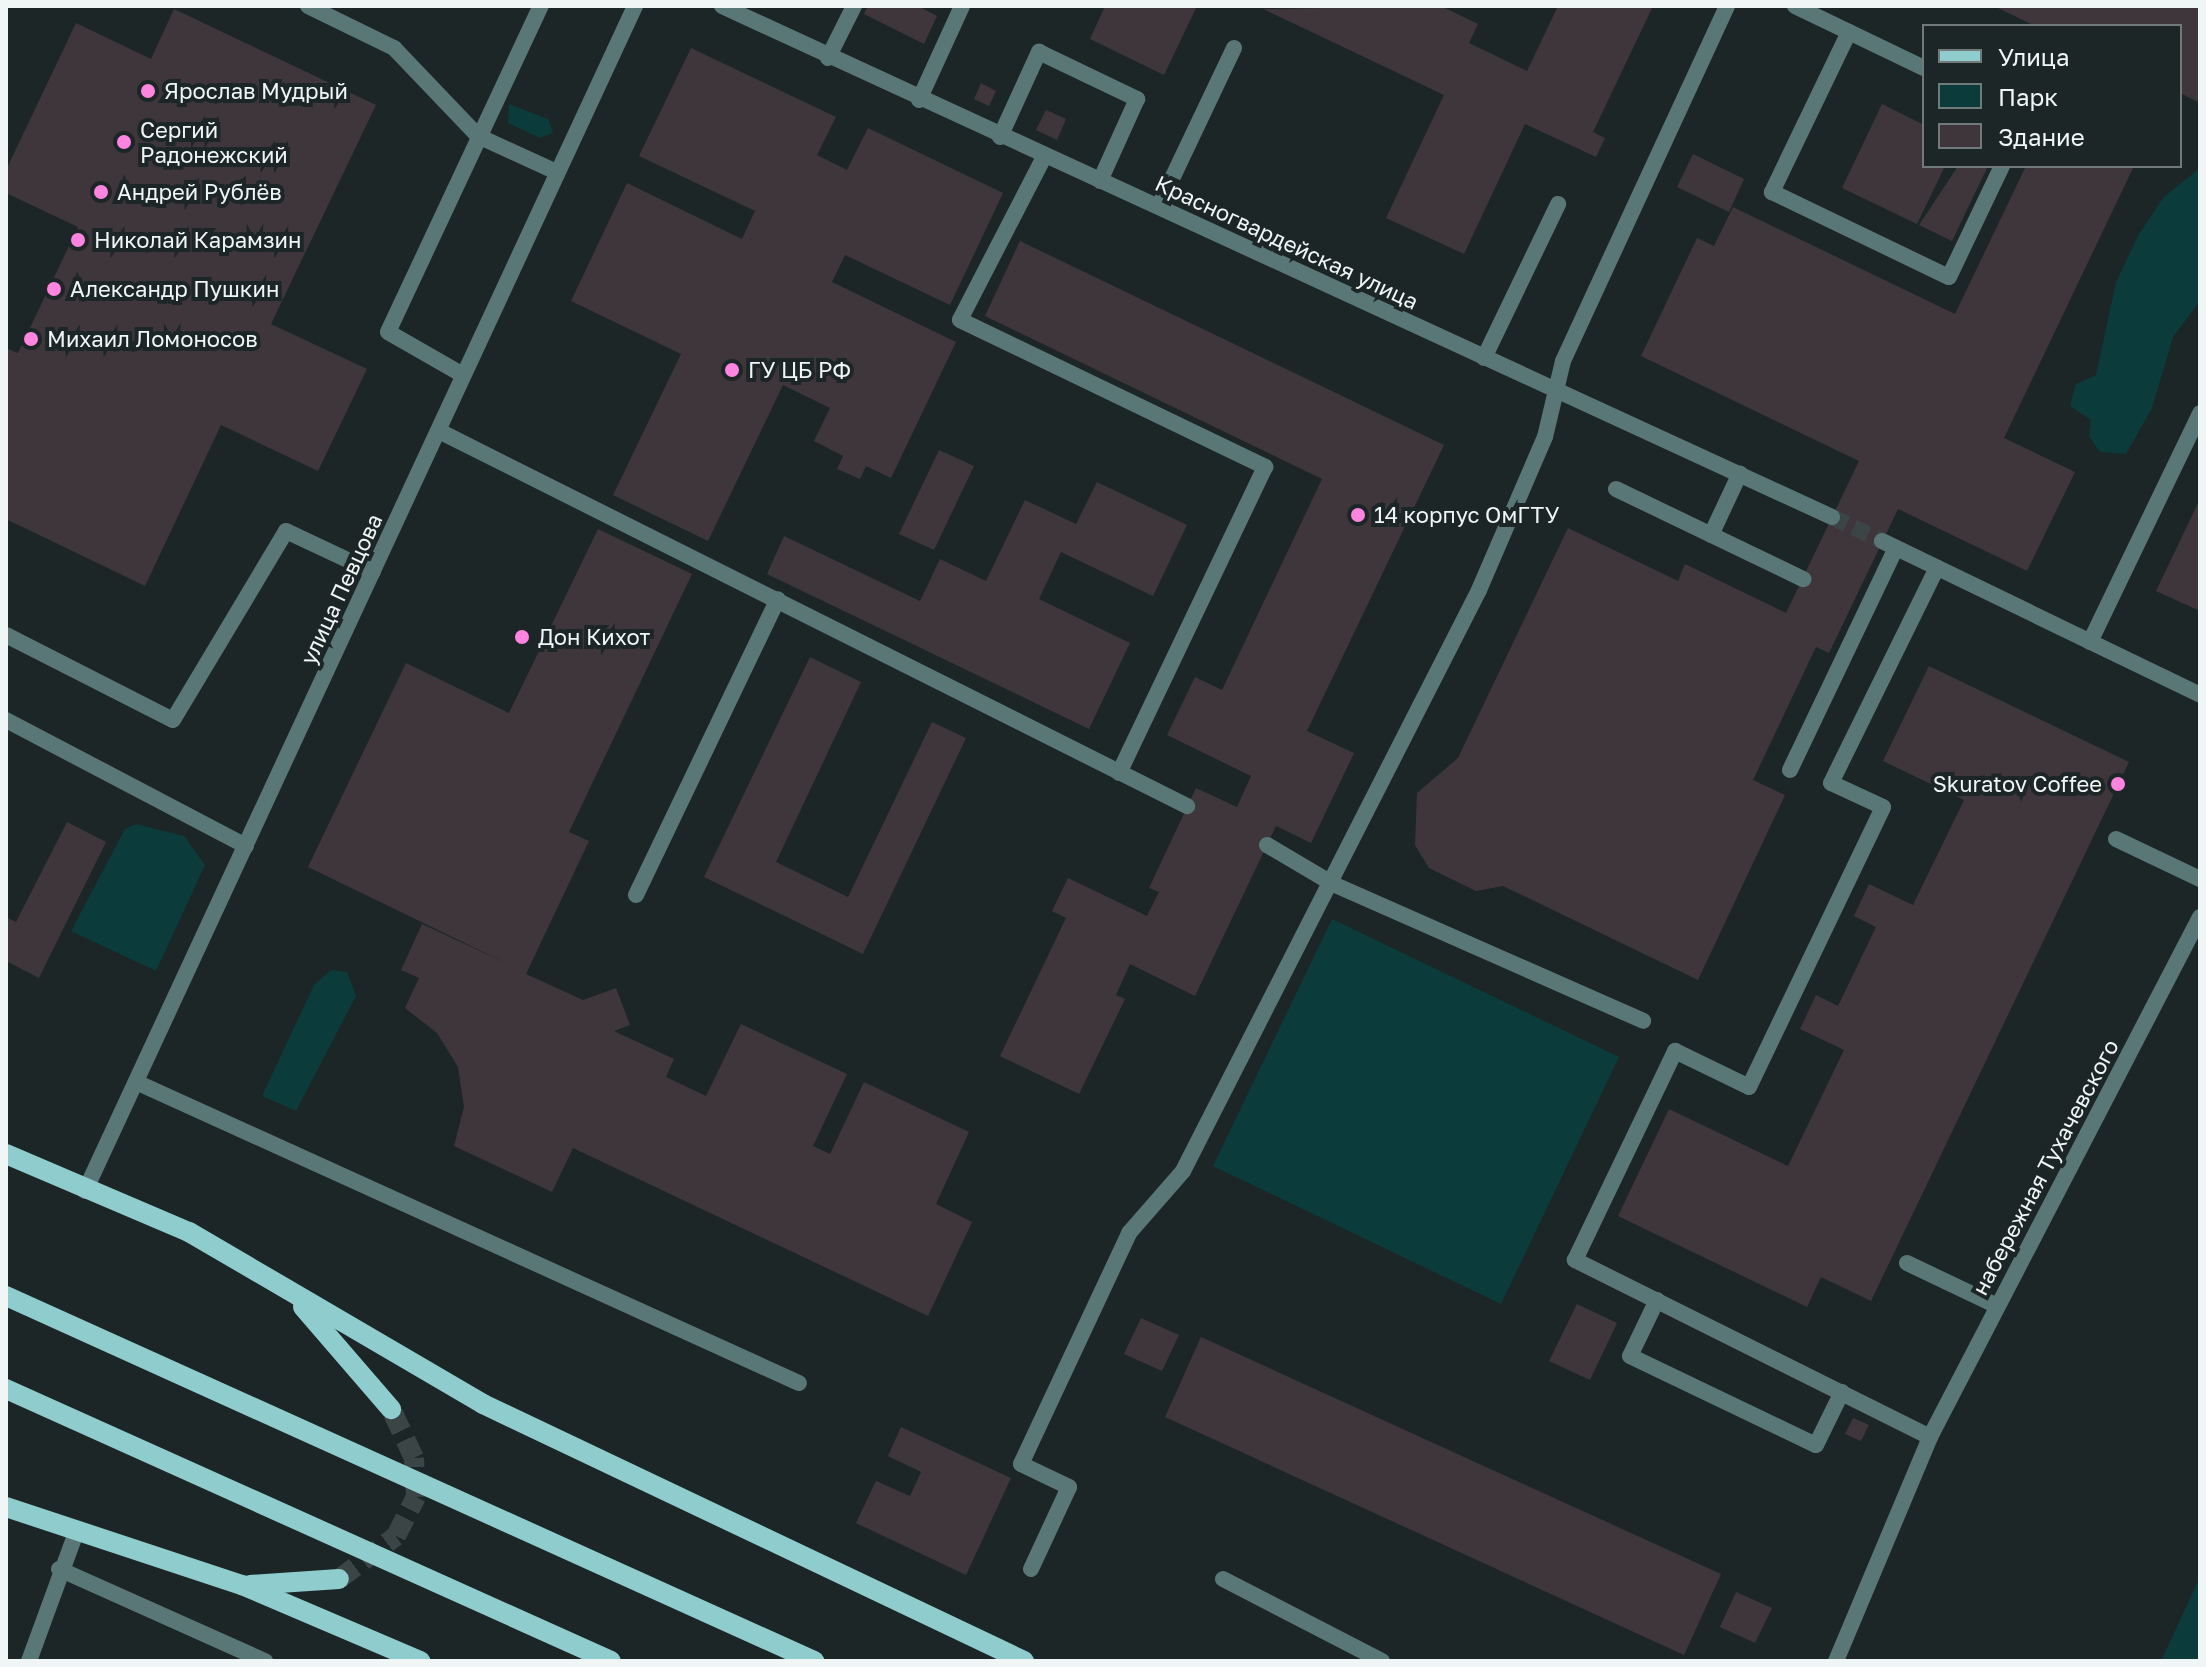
<!DOCTYPE html>
<meta charset="utf-8">
<style>
body{margin:0}
#map{position:relative;width:2206px;height:1667px;overflow:hidden;background:#1c2626;font-family:"Golos Text",sans-serif}
div>[style]{position:absolute}
.green>*{inset:0;background:#0c3b3b}
.building>*{inset:0;background:#3e363b}
.minor-tunnel>*{height:16px;margin-top:-8px;transform-origin:0;background:repeating-linear-gradient(90deg,#3c4545 0 16px,transparent 0 24px)}
.primary-tunnel>*{height:20px;margin-top:-10px;transform-origin:0;background:repeating-linear-gradient(90deg,#3c4545 0 20px,transparent 0 30px)}
.service>*{height:16px;margin:-8px;padding:0 8px;transform-origin:8px;border-radius:8px;background:#5a7778}
.minor>*{height:16px;margin:-8px;padding:0 8px;transform-origin:8px;border-radius:8px;background:#5a7778}
.tertiary>*{height:16px;margin:-8px;padding:0 8px;transform-origin:8px;border-radius:8px;background:#5a7778}
.primary>*{height:20px;margin:-10px;padding:0 10px;transform-origin:10px;border-radius:10px;background:#8ecccd}
.primary-bridge>*{height:20px;margin:-10px;padding:0 10px;transform-origin:10px;border-radius:10px;background:#8ecccd}
.dots>*{width:22px;height:22px;translate:-50% -50%;box-sizing:border-box;border:4px solid #1c2626;border-radius:50%}
span{translate:-50% -50%;white-space:nowrap;text-align:center;line-height:1.15;-webkit-text-stroke:8px #1c2626;paint-order:stroke}
.poi-label{font-size:22px;color:#f0f6f6}
.left{translate:0 -50%;text-align:left}
.right{translate:-100% -50%;text-align:right}
.street-label{font-size:22px;color:#f0f6f6}
.frame{position:absolute;inset:0;border:8px solid #f0f6f6;pointer-events:none}
.legend{position:absolute;left:1922px;top:24px;width:260px;height:144px;box-sizing:border-box;background:#1c2626;border:2px solid #717979;margin:0;padding:10px 14px;list-style:none;font-size:24px;color:#f0f6f6}
.legend li{display:flex;align-items:center;gap:16px;height:40px}
.legend b{width:40px;border:2px solid #717979}
</style>
<div id="map">
<div class="green">
<div style="clip-path:polygon(509px 104px,548px 119px,553px 133px,540px 138px,508px 123px)"></div>
<div style="clip-path:polygon(2200px 168px,2200px 301px,2173px 337px,2152px 408px,2126px 454px,2100px 452px,2089px 436px,2091px 420px,2070px 406px,2076px 384px,2096px 375px,2116px 282px,2139px 234px,2164px 197px)"></div>
<div style="clip-path:polygon(136px 824px,184px 836px,205px 865px,156px 971px,71px 931px,125px 829px)"></div>
<div style="clip-path:polygon(1332px 919px,1619px 1057px,1501px 1304px,1213px 1166px)"></div>
<div style="clip-path:polygon(331px 970px,347px 972px,356px 996px,296px 1111px,262px 1096px,314px 985px)"></div>
<div style="clip-path:polygon(2200px 1577px,2200px 1661px,2161px 1661px)"></div>
</div>
<div class="building">
<div style="clip-path:polygon(868px 6px,918px 6px,937px 16px,924px 44px,864px 14px)"></div>
<div style="clip-path:polygon(1105px 6px,1197px 6px,1164px 75px,1090px 39px)"></div>
<div style="clip-path:polygon(1441px 6px,1478px 24px,1469px 43px,1527px 71px,1558px 6px,1653px 6px,1593px 132px,1605px 138px,1596px 157px,1525px 124px,1464px 254px,1386px 218px,1444px 95px,1263px 9px)"></div>
<div style="clip-path:polygon(1994px 6px,2200px 6px,2200px 103px,2180px 93px,2180px 26px,2035px 26px)"></div>
<div style="clip-path:polygon(174px 9px,376px 105px,271px 324px,367px 369px,318px 471px,221px 425px,145px 586px,6px 519px,6px 348px,18px 353px,78px 227px,6px 193px,6px 170px,76px 23px,151px 59px)"></div>
<div style="clip-path:polygon(691px 48px,836px 117px,817px 155px,847px 170px,868px 128px,1003px 193px,950px 305px,845px 255px,832px 282px,956px 342px,891px 478px,866px 466px,860px 479px,837px 469px,843px 456px,814px 441px,830px 408px,783px 385px,708px 541px,613px 495px,681px 354px,571px 301px,627px 183px,742px 239px,755px 211px,639px 156px)"></div>
<div style="clip-path:polygon(981px 83px,996px 91px,989px 106px,974px 99px)"></div>
<div style="clip-path:polygon(1882px 104px,1924px 125px,1924px 166px,1945px 166px,1917px 224px,1842px 188px)"></div>
<div style="clip-path:polygon(1046px 110px,1066px 119px,1057px 140px,1036px 130px)"></div>
<div style="clip-path:polygon(1693px 154px,1744px 179px,1729px 212px,1677px 187px)"></div>
<div style="clip-path:polygon(1958px 166px,1988px 166px,1952px 241px,1919px 225px)"></div>
<div style="clip-path:polygon(2026px 166px,2134px 166px,2004px 438px,2075px 472px,2027px 571px,1898px 509px,1829px 653px,1816px 647px,1753px 780px,1785px 795px,1698px 980px,1503px 886px,1476px 891px,1429px 868px,1415px 845px,1417px 793px,1458px 758px,1568px 528px,1678px 581px,1685px 564px,1786px 613px,1859px 461px,1641px 356px,1697px 238px,1714px 246px,1733px 207px,1955px 314px)"></div>
<div style="clip-path:polygon(1020px 241px,1444px 445px,1307px 731px,1354px 753px,1311px 843px,1276px 826px,1195px 996px,1130px 964px,1116px 995px,1125px 999px,1079px 1094px,1000px 1056px,1066px 918px,1052px 911px,1068px 878px,1147px 916px,1159px 892px,1149px 888px,1196px 788px,1237px 807px,1251px 776px,1167px 735px,1195px 677px,1222px 690px,1322px 479px,985px 316px)"></div>
<div style="clip-path:polygon(939px 450px,974px 466px,934px 550px,899px 534px)"></div>
<div style="clip-path:polygon(1097px 482px,1187px 525px,1153px 596px,1061px 552px,1039px 599px,1130px 643px,1089px 729px,767px 574px,784px 536px,920px 601px,940px 559px,986px 581px,1025px 500px,1076px 524px)"></div>
<div style="clip-path:polygon(2200px 499px,2200px 611px,2156px 591px)"></div>
<div style="clip-path:polygon(598px 529px,692px 574px,569px 832px,589px 841px,526px 974px,583px 1000px,616px 988px,630px 1025px,614px 1031px,674px 1059px,666px 1077px,706px 1096px,741px 1024px,847px 1074px,813px 1146px,830px 1154px,864px 1082px,969px 1132px,936px 1204px,972px 1222px,928px 1316px,573px 1148px,552px 1192px,454px 1146px,464px 1107px,458px 1067px,437px 1033px,405px 1008px,419px 978px,401px 970px,422px 924px,508px 964px,308px 867px,406px 663px,509px 713px)"></div>
<div style="clip-path:polygon(810px 657px,861px 682px,776px 862px,848px 897px,932px 722px,966px 738px,863px 954px,704px 877px)"></div>
<div style="clip-path:polygon(1929px 666px,2129px 762px,1871px 1301px,1821px 1277px,1807px 1307px,1618px 1216px,1669px 1109px,1788px 1166px,1844px 1050px,1800px 1029px,1816px 995px,1838px 1006px,1876px 927px,1854px 916px,1869px 884px,1913px 905px,1964px 800px,1883px 761px)"></div>
<div style="clip-path:polygon(67px 822px,106px 842px,39px 978px,6px 961px,6px 917px,16px 922px)"></div>
<div style="clip-path:polygon(1577px 1304px,1617px 1323px,1590px 1380px,1549px 1361px)"></div>
<div style="clip-path:polygon(1141px 1318px,1179px 1335px,1162px 1371px,1124px 1354px)"></div>
<div style="clip-path:polygon(1201px 1337px,1721px 1574px,1684px 1655px,1165px 1417px)"></div>
<div style="clip-path:polygon(1853px 1418px,1869px 1425px,1861px 1441px,1845px 1434px)"></div>
<div style="clip-path:polygon(901px 1427px,1011px 1478px,966px 1575px,856px 1523px,876px 1481px,910px 1496px,921px 1472px,888px 1456px)"></div>
<div style="clip-path:polygon(1736px 1592px,1772px 1608px,1755px 1643px,1720px 1627px)"></div>
</div>
<div class="minor-tunnel">
<div style="left:1832px;top:517px;width:55px;rotate:25.6deg"></div>
</div>
<div class="primary-tunnel">
<div style="left:339px;top:1579px;width:71px;rotate:-37deg"></div>
<div style="left:396px;top:1536px;width:44px;rotate:-62.9deg"></div>
<div style="left:416px;top:1497px;width:39px;rotate:-93deg"></div>
<div style="left:414px;top:1458px;width:54px;rotate:-115.1deg"></div>
</div>
<div class="service">
<div style="left:1795px;top:6px;width:143px;rotate:25.7deg"></div>
<div style="left:1849px;top:32px;width:178px;rotate:115.7deg"></div>
<div style="left:1772px;top:192px;width:196px;rotate:25.7deg"></div>
<div style="left:1949px;top:277px;width:123px;rotate:-64.5deg"></div>
<div style="left:828px;top:58px;width:58px;rotate:-63.4deg"></div>
<div style="left:919px;top:100px;width:103px;rotate:-65.4deg"></div>
<div style="left:1000px;top:137px;width:94px;rotate:-65.4deg"></div>
<div style="left:1039px;top:52px;width:109px;rotate:25.6deg"></div>
<div style="left:1137px;top:99px;width:90px;rotate:114.3deg"></div>
<div style="left:1044px;top:157px;width:183px;rotate:117.3deg"></div>
<div style="left:960px;top:320px;width:339px;rotate:25.7deg"></div>
<div style="left:1265px;top:467px;width:339px;rotate:115.5deg"></div>
<div style="left:1159px;top:206px;width:175px;rotate:-64.6deg"></div>
<div style="left:1484px;top:358px;width:171px;rotate:-64.3deg"></div>
<div style="left:463px;top:375px;width:86px;rotate:-150.2deg"></div>
<div style="left:388px;top:332px;width:360px;rotate:-64.9deg"></div>
<div style="left:439px;top:431px;width:837px;rotate:26.63deg"></div>
<div style="left:1616px;top:489px;width:208px;rotate:25.7deg"></div>
<div style="left:1711px;top:535px;width:68px;rotate:-64.9deg"></div>
<div style="left:6px;top:635px;width:187px;rotate:27deg"></div>
<div style="left:173px;top:720px;width:220px;rotate:-59.1deg"></div>
<div style="left:286px;top:531px;width:96px;rotate:25.2deg"></div>
<div style="left:2090px;top:642px;width:254px;rotate:-64.3deg"></div>
<div style="left:6px;top:720px;width:271px;rotate:27.7deg"></div>
<div style="left:1790px;top:770px;width:246px;rotate:-64.5deg"></div>
<div style="left:2116px;top:839px;width:93px;rotate:25.5deg"></div>
<div style="left:1267px;top:845px;width:77px;rotate:30.6deg"></div>
<div style="left:1333px;top:884px;width:339px;rotate:23.8deg"></div>
<div style="left:636px;top:895px;width:328px;rotate:-64.4deg"></div>
<div style="left:136px;top:1082px;width:728px;rotate:24.42deg"></div>
<div style="left:1907px;top:1263px;width:100px;rotate:25.5deg"></div>
<div style="left:1657px;top:1300px;width:62px;rotate:115.7deg"></div>
<div style="left:1630px;top:1356px;width:206px;rotate:25.6deg"></div>
<div style="left:1816px;top:1445px;width:59px;rotate:-63.9deg"></div>
<div style="left:59px;top:1569px;width:226px;rotate:24.1deg"></div>
<div style="left:1031px;top:1569px;width:90px;rotate:-65.1deg"></div>
<div style="left:1069px;top:1487px;width:53px;rotate:-154.4deg"></div>
<div style="left:1021px;top:1464px;width:255px;rotate:-64.9deg"></div>
<div style="left:1129px;top:1233px;width:82px;rotate:-48.9deg"></div>
<div style="left:1183px;top:1171px;width:652px;rotate:-63deg"></div>
<div style="left:1479px;top:590px;width:167px;rotate:-66.7deg"></div>
<div style="left:1545px;top:437px;width:78px;rotate:-76.7deg"></div>
<div style="left:1563px;top:361px;width:391px;rotate:-65.2deg"></div>
<div style="left:1223px;top:1579px;width:179px;rotate:27.3deg"></div>
<div style="left:29px;top:1661px;width:134px;rotate:-69.9deg"></div>
<div style="left:1836px;top:1661px;width:243px;rotate:-67.2deg"></div>
<div style="left:1930px;top:1437px;width:397px;rotate:-153.5deg"></div>
<div style="left:1575px;top:1260px;width:232px;rotate:-64.4deg"></div>
<div style="left:1675px;top:1051px;width:82px;rotate:25.9deg"></div>
<div style="left:1749px;top:1087px;width:310px;rotate:-64.4deg"></div>
<div style="left:1883px;top:807px;width:57px;rotate:-155.2deg"></div>
<div style="left:1831px;top:783px;width:240px;rotate:-63.8deg"></div>
</div>
<div class="minor">
<div style="left:308px;top:6px;width:96px;rotate:26deg"></div>
<div style="left:394px;top:48px;width:122px;rotate:46.3deg"></div>
<div style="left:478px;top:136px;width:84px;rotate:24.7deg"></div>
<div style="left:722px;top:6px;width:1222px;rotate:24.72deg"></div>
<div style="left:1882px;top:541px;width:353px;rotate:25.8deg"></div>
<div style="left:1930px;top:1437px;width:586px;rotate:-62.56deg"></div>
</div>
<div class="tertiary">
<div style="left:85px;top:1191px;width:1306px;rotate:-65.1deg"></div>
</div>
<div class="primary">
<div style="left:6px;top:1154px;width:199px;rotate:23.1deg"></div>
<div style="left:189px;top:1232px;width:341px;rotate:30.3deg"></div>
<div style="left:483px;top:1404px;width:599px;rotate:25.41deg"></div>
<div style="left:303px;top:1307px;width:135px;rotate:49.2deg"></div>
<div style="left:6px;top:1507px;width:249px;rotate:18.3deg"></div>
<div style="left:242px;top:1585px;width:194px;rotate:23.1deg"></div>
<div style="left:250px;top:1585px;width:89px;rotate:-3.9deg"></div>
</div>
<div class="primary-bridge">
<div style="left:6px;top:1296px;width:887px;rotate:24.31deg"></div>
<div style="left:6px;top:1389px;width:663px;rotate:24.21deg"></div>
</div>
<div class="dots">
<div style="left:148px;top:91px;background:#fe85df"></div>
<div style="left:124px;top:142px;background:#fe85df"></div>
<div style="left:101px;top:192px;background:#fe85df"></div>
<div style="left:78px;top:240px;background:#fe85df"></div>
<div style="left:54px;top:289px;background:#fe85df"></div>
<div style="left:31px;top:339px;background:#fe85df"></div>
<div style="left:732px;top:370px;background:#fe85df"></div>
<div style="left:1358px;top:515px;background:#fe85df"></div>
<div style="left:522px;top:637px;background:#fe85df"></div>
<div style="left:2118px;top:784px;background:#fe85df"></div>
</div>
<div class="poi-label">
<span class="left" style="left:164px;top:91px">Ярослав Мудрый</span>
<span class="left" style="left:140px;top:142px">Сергий<br>Радонежский</span>
<span class="left" style="left:117px;top:192px">Андрей Рублёв</span>
<span class="left" style="left:94px;top:240px">Николай Карамзин</span>
<span class="left" style="left:70px;top:289px">Александр Пушкин</span>
<span class="left" style="left:47px;top:339px">Михаил Ломоносов</span>
<span class="left" style="left:748px;top:370px">ГУ ЦБ РФ</span>
<span class="left" style="left:1374px;top:515px">14 корпус ОмГТУ</span>
<span class="left" style="left:538px;top:637px">Дон Кихот</span>
<span class="right" style="left:2102px;top:784px">Skuratov Coffee</span>
</div>
<div class="street-label">
<span style="left:1287px;top:242px;rotate:25deg">Красногвардейская улица</span>
<span style="left:341px;top:589px;rotate:-65deg">улица Певцова</span>
<span style="left:2045px;top:1167px;rotate:-62deg">набережная Тухачевского</span>
</div>
<div class="frame"></div>
<ul class="legend">
<li><b style="height:10px;background:#8ecccd"></b>Улица</li>
<li><b style="height:22px;background:#0c3b3b"></b>Парк</li>
<li><b style="height:22px;background:#3e363b"></b>Здание</li>
</ul>
</div>
